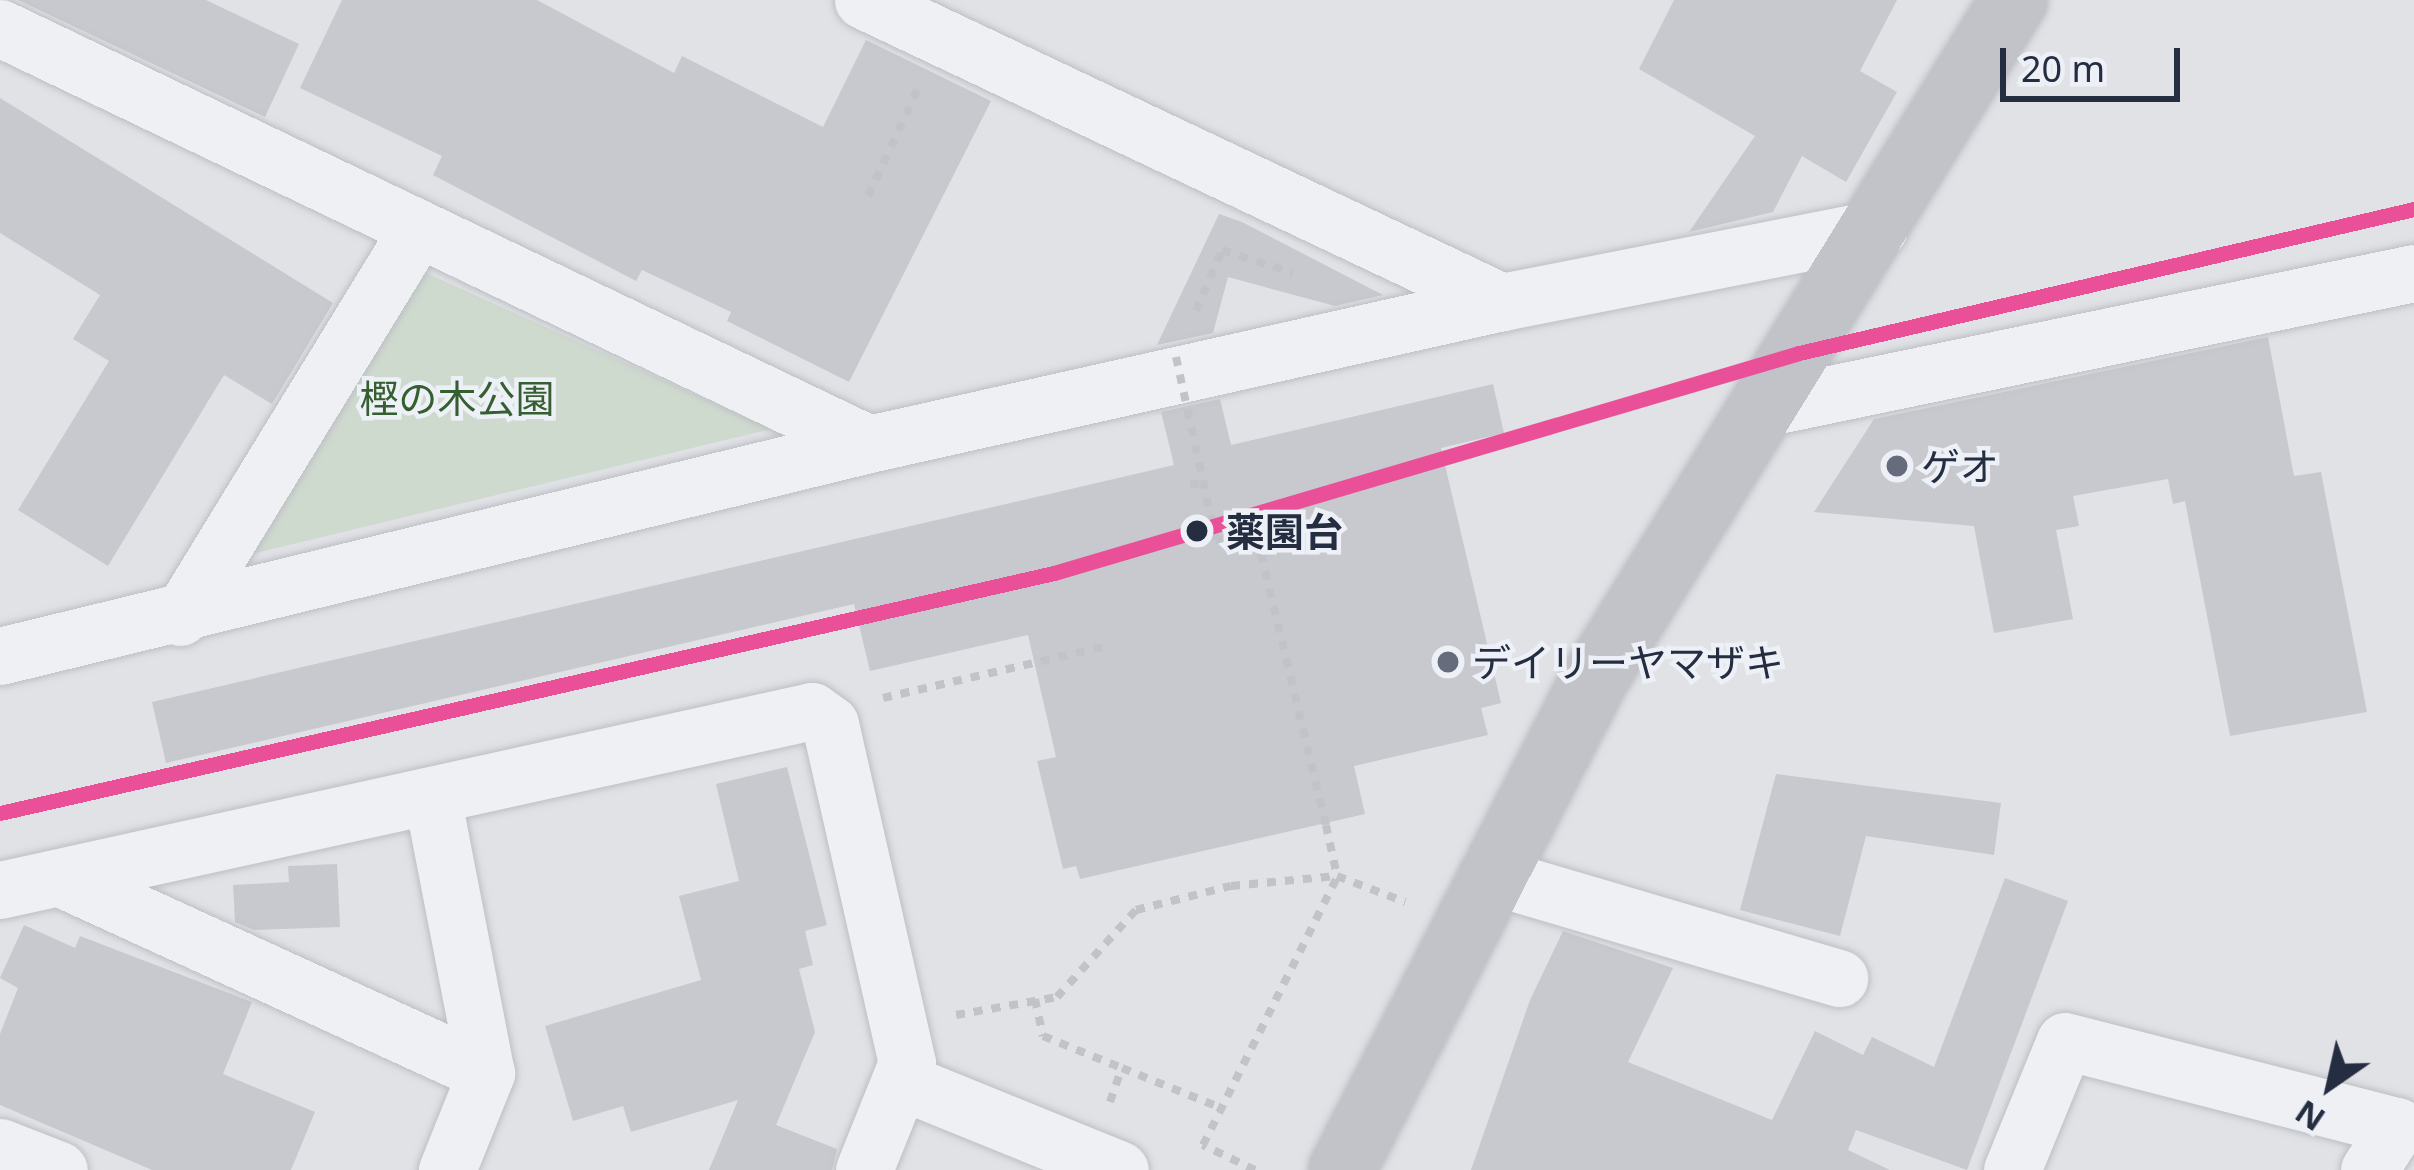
<!DOCTYPE html>
<meta charset="utf-8">
<style>
body{margin:0}
#map{position:relative;width:2414px;height:1170px;overflow:hidden;background:#e0e2e6;font-family:"Noto Sans","Noto Sans JP",sans-serif}
div>[style]{position:absolute}
.green>*{inset:0;background:#cfdacf}
.building>*{inset:0;background:#c7c9ce}
.path>*{height:8px;margin-top:-4px;transform-origin:0;background:repeating-linear-gradient(90deg,#c2c3c9 0 9px,transparent 0 18px)}
.roads{filter:drop-shadow(0 0 3px #bdbfc4) drop-shadow(0 0 3px #bdbfc4)}
.street>*{height:57px;margin:-28.5px;padding:0 28.5px;transform-origin:28.5px;border-radius:28.5px;background:#eff0f3}
.secondary>*{height:66px;margin:-33px;padding:0 33px;transform-origin:33px;border-radius:33px;background:#c1c3c9}
.path-bridge>*{height:8px;margin-top:-4px;transform-origin:0;background:repeating-linear-gradient(90deg,#c2c3c9 0 9px,transparent 0 18px)}
.rail-1>*{height:15px;margin:-7.5px;padding:0 7.5px;transform-origin:7.5px;border-radius:7.5px;background:#e95098}
.dots>*{width:33px;height:33px;translate:-50% -50%;box-sizing:border-box;border:6px solid #edf0f6;border-radius:50%}
span{translate:-50% -50%;white-space:nowrap;text-align:center;line-height:1.15;-webkit-text-stroke:9px #edf0f6;paint-order:stroke}
.park-label{font-size:39px;color:#355e31}
.poi-label{font-size:39px;color:#252d41}
.left{translate:0 -50%;text-align:left}
.stop-label{font-size:39px;color:#252d41;font-weight:700}
.north{position:absolute;left:2270px;top:1026px;width:120px;height:120px;-webkit-text-stroke:9px #edf0f6;paint-order:stroke;rotate:214deg;font-size:33px;font-weight:700;line-height:48px;text-align:center;color:#252d41}
.north::after{content:'';display:block;margin:auto;width:42px;height:54px;background:#252d41;clip-path:polygon(50% 0,100% 100%,50% 72%,0 100%)}
.scale{position:absolute;left:2000px;top:48px;width:180px;height:54px;box-sizing:border-box;border:6px solid #252d41;border-top:0;padding-left:15px;font-size:36px;line-height:42px;white-space:nowrap;color:#252d41;-webkit-text-stroke:9px #edf0f6;paint-order:stroke}
</style>
<div id="map">
<div class="green">
<div style="clip-path:polygon(415px 268px,771px 429px,239px 557px)"></div>
</div>
<div class="building">
<div style="clip-path:polygon(18px 0,206px 0,299px 44px,265px 117px)"></div>
<div style="clip-path:polygon(342px 0,537px 0,674px 73px,682px 56px,823px 127px,866px 40px,991px 101px,849px 382px,727px 321px,731px 312px,642px 270px,636px 281px,433px 175px,442px 156px,300px 88px)"></div>
<div style="clip-path:polygon(1674px 0,1897px 0,1860px 71px,1897px 92px,1846px 182px,1802px 156px,1773px 212px,1689px 232px,1755px 136px,1639px 69px)"></div>
<div style="clip-path:polygon(0 98px,333px 303px,272px 404px,224px 375px,108px 566px,18px 510px,109px 361px,73px 339px,100px 295px,0 233px)"></div>
<div style="clip-path:polygon(1219px 214px,1242px 222px,1383px 295px,1335px 306px,1228px 277px,1213px 333px,1157px 345px)"></div>
<div style="clip-path:polygon(2268px 337px,2294px 476px,2321px 472px,2367px 712px,2230px 736px,2185px 501px,2173px 504px,2168px 479px,2073px 496px,2079px 526px,2056px 530px,2073px 619px,1994px 633px,1974px 526px,1814px 512px,1874px 419px)"></div>
<div style="clip-path:polygon(1493px 384px,1504px 433px,1441px 448px,1501px 703px,1481px 708px,1488px 735px,1354px 766px,1365px 814px,1080px 879px,1076px 866px,1063px 869px,1037px 761px,1056px 757px,1028px 635px,870px 671px,854px 604px,166px 763px,152px 702px,1174px 465px,1161px 412px,1220px 399px,1231px 445px)"></div>
<div style="clip-path:polygon(787px 767px,827px 925px,805px 931px,813px 965px,799px 969px,815px 1032px,776px 1125px,837px 1149px,832px 1170px,709px 1170px,738px 1100px,631px 1132px,623px 1106px,573px 1121px,545px 1026px,701px 980px,679px 896px,739px 881px,716px 784px)"></div>
<div style="clip-path:polygon(1776px 774px,2001px 803px,1994px 855px,1866px 836px,1840px 936px,1740px 910px)"></div>
<div style="clip-path:polygon(337px 864px,340px 927px,254px 930px,235px 922px,233px 885px,289px 882px,288px 866px)"></div>
<div style="clip-path:polygon(2005px 878px,2068px 901px,1967px 1170px,1856px 1130px,1848px 1150px,1890px 1170px,1471px 1170px,1530px 1000px,1563px 931px,1673px 968px,1628px 1062px,1772px 1120px,1815px 1031px,1863px 1055px,1872px 1037px,1934px 1067px)"></div>
<div style="clip-path:polygon(24px 925px,75px 948px,80px 936px,252px 1002px,223px 1074px,315px 1112px,291px 1170px,152px 1170px,0 1105px,0 1034px,18px 988px,0 978px)"></div>
</div>
<div class="path">
<div style="left:868px;top:196px;width:118px;rotate:-65deg"></div>
<div style="left:1196px;top:311px;width:66px;rotate:-66.9deg"></div>
<div style="left:1222px;top:250px;width:75px;rotate:17.9deg"></div>
<div style="left:1190px;top:485px;width:13px;rotate:-13deg"></div>
<div style="left:1216px;top:540px;width:41px;rotate:-5.6deg"></div>
<div style="left:1257px;top:536px;width:297px;rotate:76.6deg"></div>
<div style="left:883px;top:698px;width:226px;rotate:-13.1deg"></div>
<div style="left:1326px;top:825px;width:52px;rotate:77.8deg"></div>
<div style="left:1337px;top:876px;width:73px;rotate:20.9deg"></div>
<div style="left:1035px;top:999px;width:38px;rotate:78deg"></div>
<div style="left:1043px;top:1036px;width:85px;rotate:22.1deg"></div>
<div style="left:956px;top:1015px;width:103px;rotate:-10.1deg"></div>
<div style="left:1057px;top:997px;width:118px;rotate:-47.8deg"></div>
<div style="left:1136px;top:910px;width:98px;rotate:-14.2deg"></div>
<div style="left:1231px;top:886px;width:106px;rotate:-5.4deg"></div>
<div style="left:1110px;top:1102px;width:36px;rotate:-71deg"></div>
<div style="left:1122px;top:1068px;width:107px;rotate:22deg"></div>
<div style="left:1255px;top:1170px;width:58px;rotate:-154.3deg"></div>
<div style="left:1203px;top:1145px;width:300px;rotate:-63.4deg"></div>
</div>
<div class="roads">
<div class="street">
<div style="left:863px;top:0;width:707px;rotate:25.3deg"></div>
<div style="left:0;top:28px;width:963px;rotate:25.58deg"></div>
<div style="left:1768px;top:407px;width:660px;rotate:-11.72deg"></div>
<div style="left:180px;top:617px;width:456px;rotate:-58.5deg"></div>
<div style="left:0;top:656px;width:894px;rotate:-13.71deg"></div>
<div style="left:869px;top:444px;width:649px;rotate:-12.64deg"></div>
<div style="left:1502px;top:302px;width:384px;rotate:-11.1deg"></div>
<div style="left:432px;top:796px;width:282px;rotate:79deg"></div>
<div style="left:486px;top:1073px;width:105px;rotate:111.9deg"></div>
<div style="left:1492px;top:876px;width:362px;rotate:16.4deg"></div>
<div style="left:67px;top:881px;width:461px;rotate:24.6deg"></div>
<div style="left:0;top:890px;width:831px;rotate:-12.43deg"></div>
<div style="left:812px;top:711px;width:22px;rotate:36deg"></div>
<div style="left:830px;top:724px;width:348px;rotate:77.2deg"></div>
<div style="left:907px;top:1063px;width:115px;rotate:111.9deg"></div>
<div style="left:901px;top:1081px;width:236px;rotate:22.1deg"></div>
<div style="left:0;top:1147px;width:63px;rotate:21.3deg"></div>
<div style="left:2012px;top:1170px;width:139px;rotate:-67.7deg"></div>
<div style="left:2065px;top:1041px;width:343px;rotate:14.4deg"></div>
<div style="left:2397px;top:1126px;width:52px;rotate:122.5deg"></div>
</div>
<div class="secondary">
<div style="left:1342px;top:1170px;width:553px;rotate:-62.79deg"></div>
<div style="left:1595px;top:678px;width:797px;rotate:-58.28deg"></div>
</div>
</div>
<div class="path-bridge">
<div style="left:1176px;top:357px;width:187px;rotate:77.7deg"></div>
</div>
<div class="rail-1">
<div style="left:0;top:813px;width:1081px;rotate:-12.83deg"></div>
<div style="left:1054px;top:573px;width:777px;rotate:-16.45deg"></div>
<div style="left:1799px;top:353px;width:632px;rotate:-13.18deg"></div>
</div>
<div class="dots">
<div style="left:1897px;top:466px;background:#666c7b"></div>
<div style="left:1197px;top:531px;background:#252d41"></div>
<div style="left:1448px;top:662px;background:#666c7b"></div>
</div>
<div class="park-label">
<span style="left:457px;top:398px">樫の木公園</span>
</div>
<div class="poi-label">
<span class="left" style="left:1921px;top:466px">ゲオ</span>
<span class="left" style="left:1472px;top:662px">デイリーヤマザキ</span>
</div>
<div class="stop-label">
<span class="left" style="left:1226px;top:531px">薬園台</span>
</div>
<div class="north">N</div>
<div class="scale">20 m</div>
</div>
